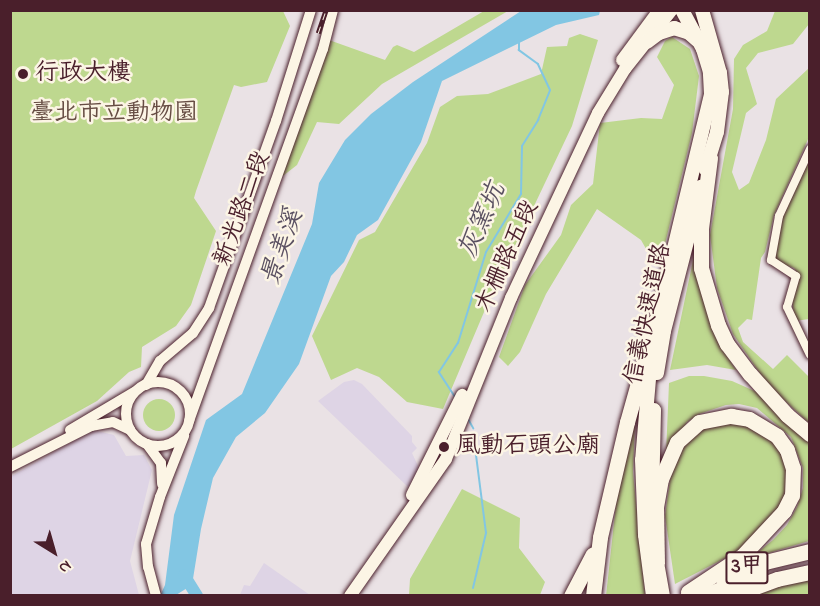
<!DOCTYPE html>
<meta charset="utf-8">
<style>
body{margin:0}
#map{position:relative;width:820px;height:606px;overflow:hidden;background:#eae2e5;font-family:"Indie Flower","LXGW WenKai TC",sans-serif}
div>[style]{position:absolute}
.built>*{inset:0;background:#ded4e5}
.green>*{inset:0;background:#bed88f}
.round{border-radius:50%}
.water>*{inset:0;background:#82c6e3}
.stream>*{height:2px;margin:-1px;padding:0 1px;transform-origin:1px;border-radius:1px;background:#82c6e3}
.river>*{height:12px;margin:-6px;padding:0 6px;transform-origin:6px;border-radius:6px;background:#82c6e3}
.roads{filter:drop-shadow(0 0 2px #4a1f2b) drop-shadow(0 0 2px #4a1f2b)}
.minor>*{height:8px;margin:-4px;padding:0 4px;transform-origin:4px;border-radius:4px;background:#fcf5e5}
.tertiary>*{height:10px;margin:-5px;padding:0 5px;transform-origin:5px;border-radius:5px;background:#fcf5e5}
.tertiary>.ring{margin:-5px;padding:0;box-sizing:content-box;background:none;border:10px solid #fcf5e5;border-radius:50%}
.secondary>*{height:12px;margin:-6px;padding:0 6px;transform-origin:6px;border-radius:6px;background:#fcf5e5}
.trunk>*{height:14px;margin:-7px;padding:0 7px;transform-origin:7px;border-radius:7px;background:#fcf5e5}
.motorway>*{height:15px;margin:-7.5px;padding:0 7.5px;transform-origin:7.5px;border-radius:7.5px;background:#fcf5e5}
.rail>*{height:4.5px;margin-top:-2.25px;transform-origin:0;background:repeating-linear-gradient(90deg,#fcf5e5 0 7px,#4a1f2b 0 14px);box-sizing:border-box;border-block:2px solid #4a1f2b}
.dots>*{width:16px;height:16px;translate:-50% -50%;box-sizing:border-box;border:3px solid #fcf5e5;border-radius:50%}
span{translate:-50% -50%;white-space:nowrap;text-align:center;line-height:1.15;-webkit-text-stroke:5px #fcf5e5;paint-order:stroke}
.shield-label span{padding:2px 4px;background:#fcf5e5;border:2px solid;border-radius:4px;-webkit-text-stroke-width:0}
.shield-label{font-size:22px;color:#4a1f2b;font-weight:700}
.poi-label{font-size:24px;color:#4a1f2b}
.left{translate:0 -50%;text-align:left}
.park-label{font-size:24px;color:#674d44}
.street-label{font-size:24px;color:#4a1f2b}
.water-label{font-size:26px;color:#5b5162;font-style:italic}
.frame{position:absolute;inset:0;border:12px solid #4a1f2b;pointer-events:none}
.north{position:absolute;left:24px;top:522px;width:60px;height:60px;-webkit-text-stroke:4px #fcf5e5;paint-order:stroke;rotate:143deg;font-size:16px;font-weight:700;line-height:24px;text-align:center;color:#4a1f2b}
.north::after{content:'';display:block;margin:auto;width:21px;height:27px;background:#4a1f2b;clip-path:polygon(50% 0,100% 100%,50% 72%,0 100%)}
</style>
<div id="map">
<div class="built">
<div style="clip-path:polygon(354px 380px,362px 384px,412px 436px,412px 442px,417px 448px,412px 453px,419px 468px,408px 487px,318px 401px,344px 382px)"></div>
<div style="clip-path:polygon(93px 430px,114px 435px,126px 456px,144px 455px,152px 470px,130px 561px,139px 595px,11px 595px,10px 477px)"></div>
<div style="clip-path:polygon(264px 563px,310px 595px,240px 595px,244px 585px,250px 586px)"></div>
</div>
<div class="green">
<div style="clip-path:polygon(11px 10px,283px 11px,290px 26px,267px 82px,241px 87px,234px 85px,196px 191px,194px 198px,216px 231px,191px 305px,176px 326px,142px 347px,141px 367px,129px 372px,97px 401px,11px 449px)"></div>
<div style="clip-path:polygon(484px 11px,508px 11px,382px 84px,339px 124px,317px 122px,297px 165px,279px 179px,329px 40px,385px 60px,393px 47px,397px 45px,414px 52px)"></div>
<div style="clip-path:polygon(775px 11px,809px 11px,809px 24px,793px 44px,758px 53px,746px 68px,757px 104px,746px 113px,732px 172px,739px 190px,749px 183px,766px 140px,776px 99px,809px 68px,809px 137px,774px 215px,765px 252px,761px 258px,752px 320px,747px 319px,738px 328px,743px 342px,773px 369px,787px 355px,809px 377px,809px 423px,768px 385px,733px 334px,717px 288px,710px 235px,733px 109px,734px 59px,743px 45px,767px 31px)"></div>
<div style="clip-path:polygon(580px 34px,598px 40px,572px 126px,487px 305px,443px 409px,407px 402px,379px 377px,357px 368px,331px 380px,312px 336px,359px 240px,375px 232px,427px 143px,440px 107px,457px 96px,488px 94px,541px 74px,547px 47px,567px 46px,569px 38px)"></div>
<div style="clip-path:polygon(672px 37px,690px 49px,699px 76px,692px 133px,665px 244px,653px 261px,641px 240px,597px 209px,546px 294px,520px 352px,508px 366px,499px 357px,525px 285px,561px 235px,571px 205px,593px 184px,600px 123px,641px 118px,662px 119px,674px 85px,657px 57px,665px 41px)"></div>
<div style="clip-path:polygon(809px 157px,809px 319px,795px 321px,792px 299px,798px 274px,794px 268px,776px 262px,774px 258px,781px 220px)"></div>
<div style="clip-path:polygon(695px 251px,721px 347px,736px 370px,707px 365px,670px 370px)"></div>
<div style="clip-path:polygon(689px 376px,704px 376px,732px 381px,759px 393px,809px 440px,809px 541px,749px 559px,773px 540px,787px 525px,797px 507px,803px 488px,803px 468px,791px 437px,757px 408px,739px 404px,726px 405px,699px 414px,687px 422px,666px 454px,669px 383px)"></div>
<div class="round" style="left:143px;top:399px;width:32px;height:32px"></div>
<div style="clip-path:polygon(740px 421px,777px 442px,788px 470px,784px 498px,773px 517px,743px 549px,675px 584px,665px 516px,671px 473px,679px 454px,691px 437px,706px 427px)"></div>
<div style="clip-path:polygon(635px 423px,633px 472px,645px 595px,606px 596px,617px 495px)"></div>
<div style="clip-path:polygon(462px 489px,520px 518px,519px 548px,545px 582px,540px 595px,409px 595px,410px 579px)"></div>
<div style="clip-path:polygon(809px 578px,809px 595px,746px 596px,781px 584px)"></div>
</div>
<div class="water">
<div style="clip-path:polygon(521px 11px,600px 11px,599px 15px,556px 25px,442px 81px,421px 142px,378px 220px,357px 235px,344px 262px,331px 276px,299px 364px,265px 413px,236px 437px,213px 478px,201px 529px,192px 585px,176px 595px,160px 596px,165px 585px,174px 515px,206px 420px,242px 394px,312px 224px,319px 183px,345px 140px,371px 114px,413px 82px)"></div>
</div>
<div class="stream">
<div style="left:455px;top:397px;width:30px;rotate:-123deg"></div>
<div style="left:439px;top:372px;width:35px;rotate:-57deg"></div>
<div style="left:458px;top:343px;width:95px;rotate:-72.9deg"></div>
<div style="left:486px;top:252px;width:68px;rotate:-58.9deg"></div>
<div style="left:521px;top:194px;width:48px;rotate:-88.8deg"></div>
<div style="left:522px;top:146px;width:31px;rotate:-58deg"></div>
<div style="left:538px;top:120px;width:32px;rotate:-68deg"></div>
<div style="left:550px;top:90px;width:29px;rotate:-115deg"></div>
<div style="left:538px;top:64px;width:24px;rotate:-144deg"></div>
<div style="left:519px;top:50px;width:9px;rotate:-90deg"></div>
<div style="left:467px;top:417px;width:13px;rotate:61deg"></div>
<div style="left:473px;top:588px;width:57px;rotate:-76.7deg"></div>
<div style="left:486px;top:533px;width:95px;rotate:-97.3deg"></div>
</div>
<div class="river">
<div style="left:184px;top:575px;width:25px;rotate:58deg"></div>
</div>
<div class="roads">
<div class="minor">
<div style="left:810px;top:149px;width:74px;rotate:114.8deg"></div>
<div style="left:779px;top:216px;width:45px;rotate:100.3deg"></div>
<div style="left:771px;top:260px;width:30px;rotate:33deg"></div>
<div style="left:796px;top:276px;width:32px;rotate:106deg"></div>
<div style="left:787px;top:307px;width:53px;rotate:64.4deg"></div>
</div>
<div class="tertiary">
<div class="ring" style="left:126px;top:382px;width:54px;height:54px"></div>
<div style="left:146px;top:385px;width:28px;rotate:-60deg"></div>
<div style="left:160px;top:361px;width:43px;rotate:-40.3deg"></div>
<div style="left:193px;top:333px;width:30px;rotate:-57deg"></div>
<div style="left:209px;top:308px;width:199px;rotate:-70.3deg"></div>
<div style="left:276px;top:121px;width:116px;rotate:-72.5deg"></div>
<div style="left:189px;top:421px;width:395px;rotate:-70.2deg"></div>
<div style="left:323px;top:49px;width:40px;rotate:-75.6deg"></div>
<div style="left:70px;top:430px;width:74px;rotate:-30.7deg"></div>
<div style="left:147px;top:444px;width:24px;rotate:54deg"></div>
<div style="left:161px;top:463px;width:21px;rotate:87deg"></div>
<div style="left:10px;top:467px;width:91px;rotate:-26.8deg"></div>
<div style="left:91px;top:426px;width:22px;rotate:-10deg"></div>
<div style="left:113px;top:422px;width:19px;rotate:25deg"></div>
<div style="left:156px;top:596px;width:30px;rotate:-105deg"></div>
<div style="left:148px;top:567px;width:23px;rotate:-95deg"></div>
<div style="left:146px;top:544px;width:49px;rotate:-73.4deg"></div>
<div style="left:160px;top:497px;width:66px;rotate:-68.5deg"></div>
</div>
<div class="secondary">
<div style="left:622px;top:60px;width:62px;rotate:-53.5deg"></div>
<div style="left:412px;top:495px;width:112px;rotate:-63.4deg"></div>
<div style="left:350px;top:596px;width:167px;rotate:-55deg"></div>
<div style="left:446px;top:459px;width:174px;rotate:-68deg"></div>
<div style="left:511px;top:298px;width:204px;rotate:-64.8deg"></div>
<div style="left:598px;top:113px;width:52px;rotate:-58.5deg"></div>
<div style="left:625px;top:69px;width:75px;rotate:-51.5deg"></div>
</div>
<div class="trunk">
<div style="left:702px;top:10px;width:66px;rotate:74.1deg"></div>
<div style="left:720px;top:73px;width:19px;rotate:84deg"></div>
<div style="left:722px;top:92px;width:40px;rotate:97.1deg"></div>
<div style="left:717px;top:132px;width:39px;rotate:107deg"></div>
<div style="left:647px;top:42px;width:15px;rotate:-37deg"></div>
<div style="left:659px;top:33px;width:16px;rotate:-18deg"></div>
<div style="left:674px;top:28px;width:16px;rotate:18deg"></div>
<div style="left:689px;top:33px;width:11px;rotate:41deg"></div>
<div style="left:653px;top:336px;width:249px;rotate:-76.5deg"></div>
<div style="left:711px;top:94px;width:22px;rotate:-93deg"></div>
<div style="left:710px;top:72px;width:24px;rotate:-107deg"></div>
<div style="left:703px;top:49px;width:44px;rotate:-118.3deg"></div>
<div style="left:651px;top:356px;width:104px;rotate:94.9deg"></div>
<div style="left:642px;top:460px;width:75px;rotate:87.7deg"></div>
<div style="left:645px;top:535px;width:62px;rotate:82.5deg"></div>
<div style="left:657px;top:373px;width:43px;rotate:-80.5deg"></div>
<div style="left:664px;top:331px;width:149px;rotate:-75.6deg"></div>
<div style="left:652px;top:499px;width:89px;rotate:-88.7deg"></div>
<div style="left:658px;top:568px;width:28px;rotate:80deg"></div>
</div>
<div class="motorway">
<div style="left:710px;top:158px;width:71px;rotate:97.3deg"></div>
<div style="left:701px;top:228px;width:40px;rotate:90deg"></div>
<div style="left:701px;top:268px;width:59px;rotate:73.4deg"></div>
<div style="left:718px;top:325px;width:21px;rotate:65deg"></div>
<div style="left:727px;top:344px;width:38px;rotate:53deg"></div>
<div style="left:750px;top:374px;width:55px;rotate:47.9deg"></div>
<div style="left:787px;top:415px;width:30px;rotate:40deg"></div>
<div style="left:657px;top:563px;width:56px;rotate:-91deg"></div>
<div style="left:656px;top:507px;width:28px;rotate:-80deg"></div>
<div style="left:661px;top:479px;width:40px;rotate:-66.6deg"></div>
<div style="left:677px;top:442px;width:30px;rotate:-42deg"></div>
<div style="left:699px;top:422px;width:33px;rotate:-11deg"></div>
<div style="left:731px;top:416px;width:18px;rotate:9deg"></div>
<div style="left:749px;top:419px;width:33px;rotate:31deg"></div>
<div style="left:777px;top:436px;width:17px;rotate:54deg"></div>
<div style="left:787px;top:450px;width:19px;rotate:72deg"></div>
<div style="left:793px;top:468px;width:27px;rotate:92deg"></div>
<div style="left:792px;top:495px;width:18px;rotate:117deg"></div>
<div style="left:784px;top:511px;width:62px;rotate:133deg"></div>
<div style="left:742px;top:556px;width:65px;rotate:146.3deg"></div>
<div style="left:722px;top:577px;width:46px;rotate:-19.2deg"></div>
<div style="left:765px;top:562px;width:46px;rotate:-13.7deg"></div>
<div style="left:571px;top:596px;width:47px;rotate:-62.4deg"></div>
<div style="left:593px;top:596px;width:59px;rotate:-83.2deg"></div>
<div style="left:600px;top:537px;width:118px;rotate:-76.8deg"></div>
<div style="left:627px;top:422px;width:100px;rotate:-74.3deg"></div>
<div style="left:704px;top:596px;width:43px;rotate:-23.6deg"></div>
<div style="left:731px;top:596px;width:49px;rotate:-20.3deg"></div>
<div style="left:777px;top:579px;width:34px;rotate:-12deg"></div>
</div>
</div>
<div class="rail">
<div style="left:318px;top:33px;width:24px;rotate:-71deg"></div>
</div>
<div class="dots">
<div style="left:23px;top:74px;background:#4a1f2b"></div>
<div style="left:444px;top:447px;background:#4a1f2b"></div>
</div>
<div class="shield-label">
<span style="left:747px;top:568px">3甲</span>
</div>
<div class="poi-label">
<span class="left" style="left:35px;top:74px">行政大樓</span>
<span class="left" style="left:456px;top:447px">風動石頭公廟</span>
</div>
<div class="park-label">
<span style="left:114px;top:114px">臺北市立動物園</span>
</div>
<div class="street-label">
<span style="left:243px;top:209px;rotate:-70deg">新光路二段</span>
<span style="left:508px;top:257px;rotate:-66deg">木柵路五段</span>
<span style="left:649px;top:314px;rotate:-78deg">信義快速道路</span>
</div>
<div class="water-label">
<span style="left:484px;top:221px;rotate:-66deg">灰窯坑</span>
<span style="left:284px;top:248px;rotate:-71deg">景美溪</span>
</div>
<div class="frame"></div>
<div class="north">N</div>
</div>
